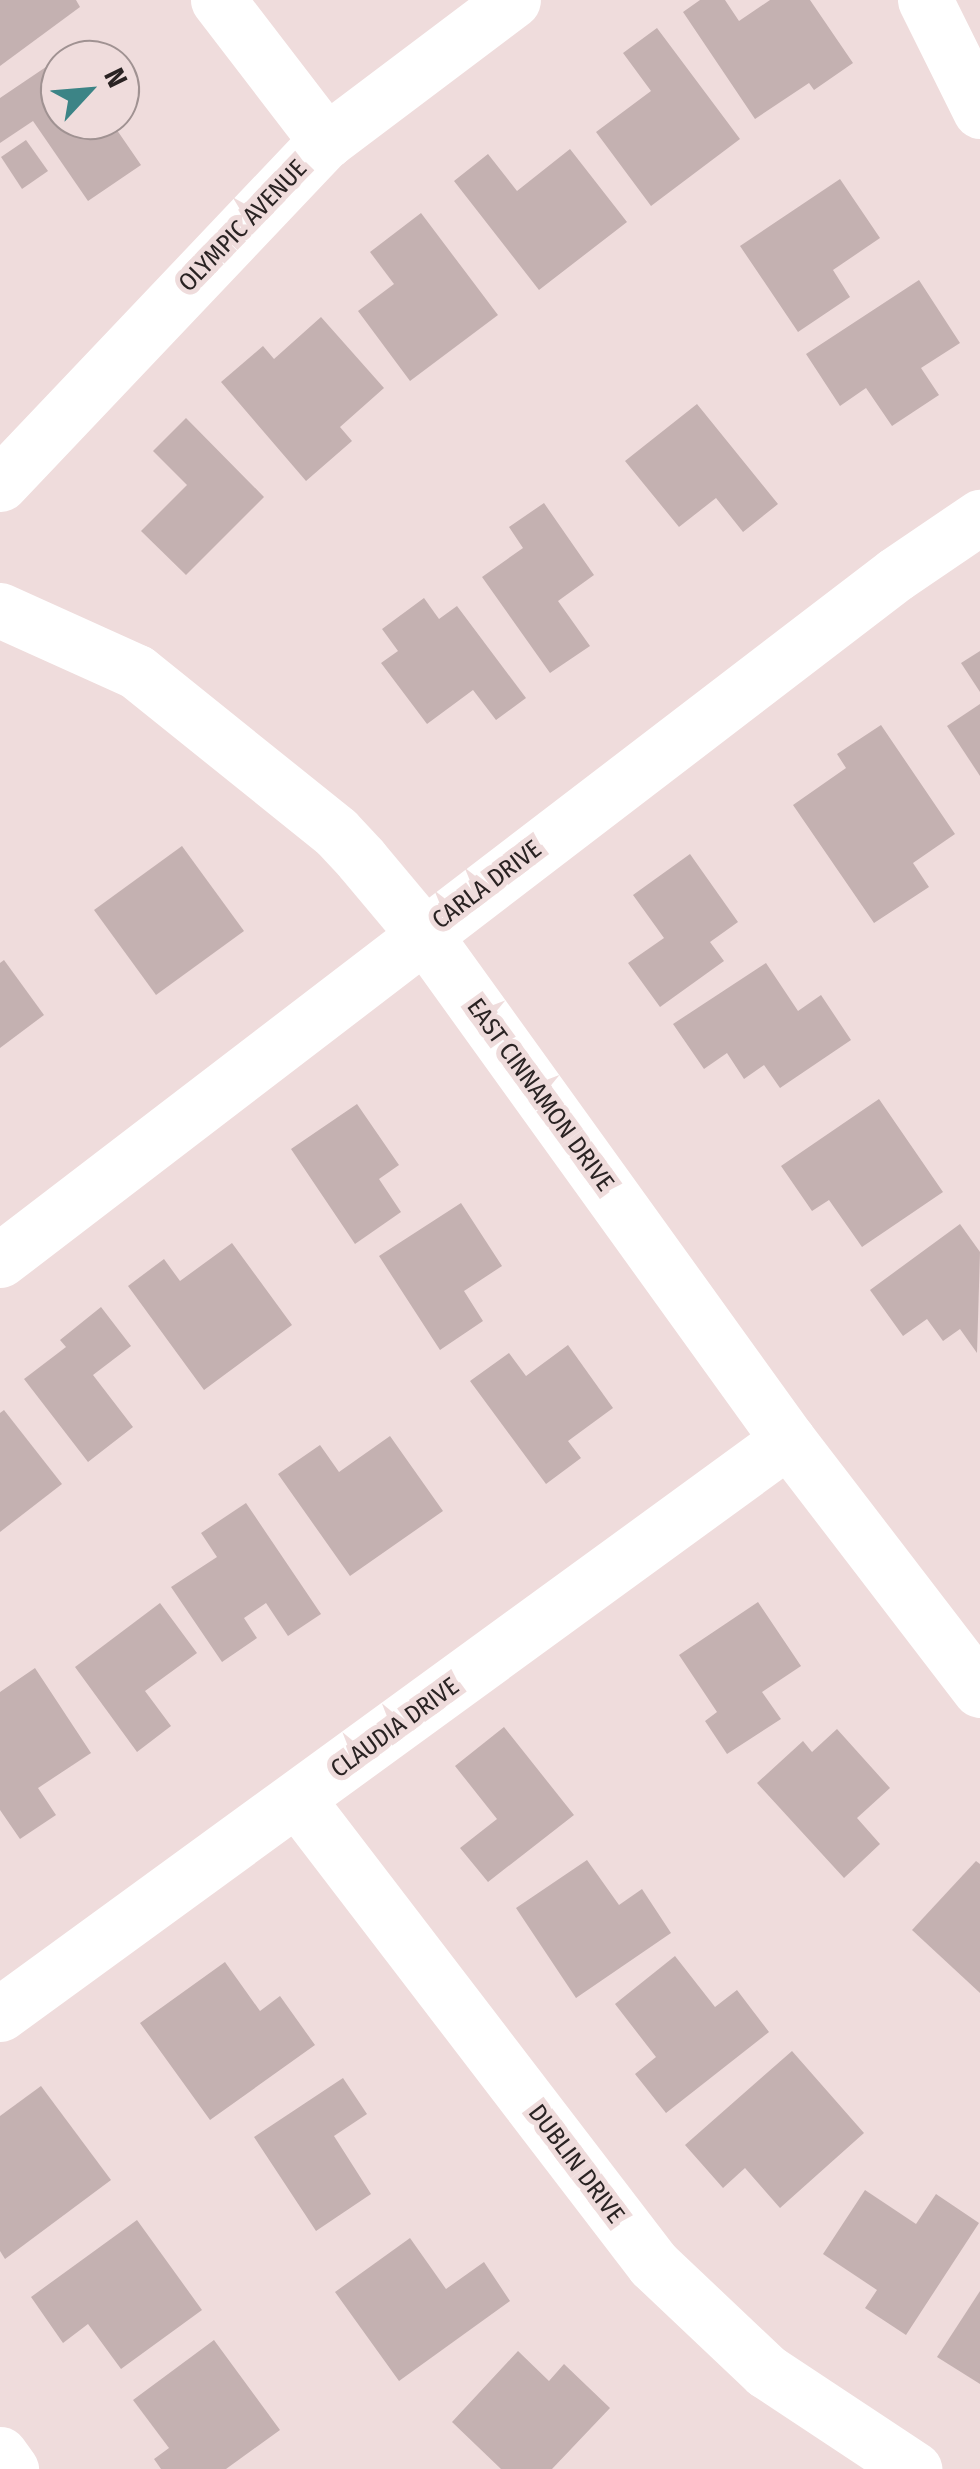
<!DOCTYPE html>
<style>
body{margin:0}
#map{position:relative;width:980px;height:2469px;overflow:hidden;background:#efdcdc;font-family:"Fira Sans Condensed",sans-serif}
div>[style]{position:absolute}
.building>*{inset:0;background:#c4b1b1}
.minor>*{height:55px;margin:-27.5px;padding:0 27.5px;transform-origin:27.5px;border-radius:27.5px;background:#fff}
span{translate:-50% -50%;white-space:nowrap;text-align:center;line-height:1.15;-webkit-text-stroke:10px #efdcdc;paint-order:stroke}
.street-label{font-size:25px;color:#2a2323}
.north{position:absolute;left:40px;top:40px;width:100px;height:100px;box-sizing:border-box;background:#efdcdc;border:2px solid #a09292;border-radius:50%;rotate:64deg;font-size:28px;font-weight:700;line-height:40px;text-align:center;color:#2a2323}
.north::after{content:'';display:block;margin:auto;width:35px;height:45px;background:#3c8486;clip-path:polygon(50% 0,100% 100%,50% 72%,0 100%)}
</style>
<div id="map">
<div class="building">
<div style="clip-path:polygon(0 0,76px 0,80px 7px,0 66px)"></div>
<div style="clip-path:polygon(700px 0,725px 0,739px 21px,770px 0,810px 0,853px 63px,814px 90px,809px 83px,755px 119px,683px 12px)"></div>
<div style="clip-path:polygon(657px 28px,740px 139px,651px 206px,596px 132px,651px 91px,623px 53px)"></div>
<div style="clip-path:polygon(110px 45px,136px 83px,120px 95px,120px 60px,88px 60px)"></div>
<div style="clip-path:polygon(77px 46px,86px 60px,60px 60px,60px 120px,110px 120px,141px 165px,88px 201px,33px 121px,0 143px,0 98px)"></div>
<div style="clip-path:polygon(26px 140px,48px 171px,22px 189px,1px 157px)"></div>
<div style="clip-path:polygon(570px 149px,627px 222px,539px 290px,454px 181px,488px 154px,517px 191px)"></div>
<div style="clip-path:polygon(840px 179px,880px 238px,833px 270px,850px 297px,798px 332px,740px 246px)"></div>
<div style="clip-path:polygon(421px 213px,498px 315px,410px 381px,358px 311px,394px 284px,370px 252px)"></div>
<div style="clip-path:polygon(919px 280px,960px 343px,921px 368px,939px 395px,892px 426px,866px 388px,840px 406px,806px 354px)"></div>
<div style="clip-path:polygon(321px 317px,384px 388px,340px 427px,352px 441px,306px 481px,221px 382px,263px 346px,274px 359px)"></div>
<div style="clip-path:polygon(697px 404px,778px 504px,743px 532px,716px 498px,679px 527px,625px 461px)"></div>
<div style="clip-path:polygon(186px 418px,264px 497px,186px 575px,141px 531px,187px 485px,153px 451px)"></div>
<div style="clip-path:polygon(544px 503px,594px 575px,558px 601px,590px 646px,550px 673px,482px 577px,523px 548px,509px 527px)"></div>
<div style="clip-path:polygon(424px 598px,439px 619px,457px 606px,526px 698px,496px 720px,473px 690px,427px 724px,381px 663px,398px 651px,382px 629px)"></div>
<div style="clip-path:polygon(980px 651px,980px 692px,961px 663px)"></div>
<div style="clip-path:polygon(980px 704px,980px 776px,947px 726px)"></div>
<div style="clip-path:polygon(881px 725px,955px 834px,913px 863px,929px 887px,874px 923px,793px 805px,846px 768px,837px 754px)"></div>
<div style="clip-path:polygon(182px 846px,244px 931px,156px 995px,94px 910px)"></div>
<div style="clip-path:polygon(690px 854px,738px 922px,710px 942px,724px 961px,660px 1007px,628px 963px,664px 938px,633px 895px)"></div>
<div style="clip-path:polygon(4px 960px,44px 1015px,0 1048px,0 963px)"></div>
<div style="clip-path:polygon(766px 963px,798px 1011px,821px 995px,851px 1040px,780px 1088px,764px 1065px,744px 1079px,727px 1053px,704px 1069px,673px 1024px)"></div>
<div style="clip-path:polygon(879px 1099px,943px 1192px,862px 1247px,829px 1200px,812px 1211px,781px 1166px)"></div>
<div style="clip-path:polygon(357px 1104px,399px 1165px,379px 1179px,401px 1212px,355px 1244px,291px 1149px)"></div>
<div style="clip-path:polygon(461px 1203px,502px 1266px,464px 1291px,483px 1321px,440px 1350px,379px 1256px)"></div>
<div style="clip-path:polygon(960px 1224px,980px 1252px,977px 1353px,960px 1329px,943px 1341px,927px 1319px,903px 1336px,870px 1290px)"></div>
<div style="clip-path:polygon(232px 1243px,292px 1325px,204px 1390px,128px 1286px,164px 1259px,180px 1281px)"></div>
<div style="clip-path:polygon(101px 1307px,131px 1346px,93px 1375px,133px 1427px,88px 1462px,24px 1379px,66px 1347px,60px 1340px)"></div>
<div style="clip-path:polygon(568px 1345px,613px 1408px,568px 1441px,581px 1458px,546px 1484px,470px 1381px,509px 1353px,526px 1376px)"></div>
<div style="clip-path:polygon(4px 1410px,62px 1484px,0 1532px,0 1413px)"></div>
<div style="clip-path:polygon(390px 1436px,443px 1511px,350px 1576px,278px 1474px,320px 1445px,339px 1472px)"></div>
<div style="clip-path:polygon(246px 1503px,321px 1614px,288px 1636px,266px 1603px,244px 1618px,257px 1638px,222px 1662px,171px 1587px,217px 1557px,201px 1533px)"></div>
<div style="clip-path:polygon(758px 1602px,801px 1666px,762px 1692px,781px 1719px,727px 1754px,705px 1721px,717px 1712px,679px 1655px)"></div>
<div style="clip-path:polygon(160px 1603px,197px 1653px,145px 1691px,171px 1726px,137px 1752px,75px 1667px)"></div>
<div style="clip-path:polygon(35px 1668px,91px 1753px,38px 1788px,56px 1815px,20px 1839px,0 1810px,0 1692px)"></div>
<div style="clip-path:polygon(504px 1727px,574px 1815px,488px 1882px,460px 1848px,497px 1819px,455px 1766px)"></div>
<div style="clip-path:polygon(837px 1729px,890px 1788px,857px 1818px,880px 1844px,844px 1878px,757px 1783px,803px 1741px,812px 1752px)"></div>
<div style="clip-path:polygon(587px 1860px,619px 1905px,642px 1889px,671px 1933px,576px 1998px,516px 1908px)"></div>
<div style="clip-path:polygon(976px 1861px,980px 1864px,980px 1993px,912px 1930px)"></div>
<div style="clip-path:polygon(675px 1956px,715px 2007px,737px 1990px,769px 2032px,666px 2113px,635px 2074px,656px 2057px,615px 2004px)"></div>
<div style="clip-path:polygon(225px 1962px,260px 2011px,280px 1996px,315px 2045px,210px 2120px,140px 2023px)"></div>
<div style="clip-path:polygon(792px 2051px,864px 2133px,780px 2208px,745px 2168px,723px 2188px,685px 2145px)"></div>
<div style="clip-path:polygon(343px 2078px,367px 2114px,334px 2136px,371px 2194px,316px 2231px,254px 2137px)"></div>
<div style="clip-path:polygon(41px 2086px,111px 2180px,5px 2259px,0 2251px,0 2116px)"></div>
<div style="clip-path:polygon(865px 2190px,916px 2224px,936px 2194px,979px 2223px,906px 2335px,865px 2308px,877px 2290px,823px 2254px)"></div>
<div style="clip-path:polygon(137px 2220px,202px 2310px,121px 2369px,88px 2324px,63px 2343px,31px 2297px)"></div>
<div style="clip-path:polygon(410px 2238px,446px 2289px,484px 2262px,510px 2301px,399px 2381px,335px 2292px)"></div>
<div style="clip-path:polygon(980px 2291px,980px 2384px,937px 2357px)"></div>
<div style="clip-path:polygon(214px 2340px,280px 2430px,226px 2469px,161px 2469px,154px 2459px,169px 2448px,133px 2400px)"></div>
<div style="clip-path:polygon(518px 2351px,549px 2381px,564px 2364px,610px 2408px,552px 2469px,501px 2469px,452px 2422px)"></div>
</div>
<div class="minor">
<div style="left:218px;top:0;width:178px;rotate:52.5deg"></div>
<div style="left:925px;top:0;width:124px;rotate:63.6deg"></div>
<div style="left:0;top:484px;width:473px;rotate:-46.5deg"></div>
<div style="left:326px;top:141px;width:234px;rotate:-37deg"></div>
<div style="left:0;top:610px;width:150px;rotate:24.3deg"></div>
<div style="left:137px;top:672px;width:255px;rotate:38.8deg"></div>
<div style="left:336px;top:832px;width:37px;rotate:47deg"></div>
<div style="left:361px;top:859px;width:97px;rotate:50deg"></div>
<div style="left:423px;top:933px;width:625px;rotate:54.25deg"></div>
<div style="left:788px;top:1440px;width:315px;rotate:52.5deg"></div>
<div style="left:0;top:1260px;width:1128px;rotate:-37.44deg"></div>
<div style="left:896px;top:574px;width:102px;rotate:-34.2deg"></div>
<div style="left:297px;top:1799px;width:586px;rotate:52.56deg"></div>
<div style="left:653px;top:2264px;width:156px;rotate:43.4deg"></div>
<div style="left:766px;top:2371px;width:178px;rotate:33.5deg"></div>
<div style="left:0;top:2014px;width:975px;rotate:-36.07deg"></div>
<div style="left:0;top:2454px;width:19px;rotate:54deg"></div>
</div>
<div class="street-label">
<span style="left:243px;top:226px;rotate:-46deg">OLYMPIC AVENUE</span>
<span style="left:487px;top:885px;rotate:-37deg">CARLA DRIVE</span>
<span style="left:540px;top:1095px;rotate:54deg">EAST CINNAMON DRIVE</span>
<span style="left:395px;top:1728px;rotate:-36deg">CLAUDIA DRIVE</span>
<span style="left:576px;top:2164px;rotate:53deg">DUBLIN DRIVE</span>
</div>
<div class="north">N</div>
</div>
